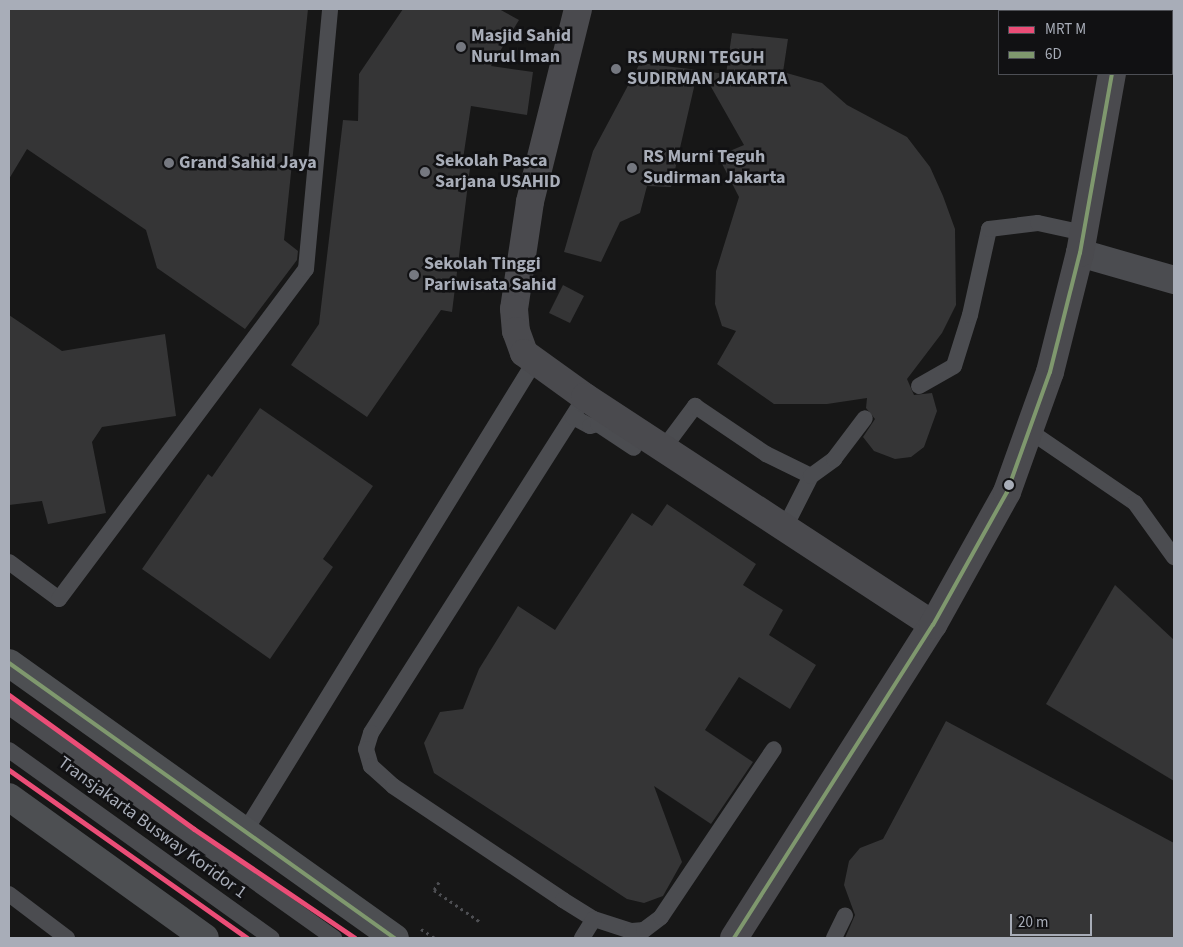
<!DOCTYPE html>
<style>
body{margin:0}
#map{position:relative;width:1183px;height:947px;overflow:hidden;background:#171717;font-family:"Source Sans 3",sans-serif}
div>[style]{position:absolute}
.building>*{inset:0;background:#353536}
.path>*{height:3px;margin-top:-1.5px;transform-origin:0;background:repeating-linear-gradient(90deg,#4d4e52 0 2.5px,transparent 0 6.5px)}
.lane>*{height:16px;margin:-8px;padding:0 8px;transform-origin:8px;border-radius:8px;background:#4b4c50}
.street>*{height:28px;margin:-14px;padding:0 14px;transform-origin:14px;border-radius:14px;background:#4b4c50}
.secondary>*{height:28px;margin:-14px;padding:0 14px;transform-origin:14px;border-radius:14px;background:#4a4a4e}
.primary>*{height:28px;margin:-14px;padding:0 14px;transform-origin:14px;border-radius:14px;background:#4d4f52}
.bus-1>*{height:4px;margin:-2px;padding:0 2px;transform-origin:2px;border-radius:2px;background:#7f986e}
.metro-1>*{height:5px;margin:-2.5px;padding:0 2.5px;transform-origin:2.5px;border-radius:2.5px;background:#eb4d77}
.dots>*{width:14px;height:14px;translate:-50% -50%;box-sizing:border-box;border:2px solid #111113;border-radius:50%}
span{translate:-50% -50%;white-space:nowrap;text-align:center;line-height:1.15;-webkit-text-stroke:5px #111113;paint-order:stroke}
.poi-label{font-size:18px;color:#a8adb8;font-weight:700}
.left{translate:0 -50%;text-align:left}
.street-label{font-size:18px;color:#a8adb8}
.frame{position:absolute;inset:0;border:10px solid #a8adb8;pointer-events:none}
.legend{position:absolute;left:998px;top:10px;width:175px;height:65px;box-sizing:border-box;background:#111113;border:1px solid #4d4f55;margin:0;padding:6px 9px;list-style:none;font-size:15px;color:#a8adb8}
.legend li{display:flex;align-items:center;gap:10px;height:25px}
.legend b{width:25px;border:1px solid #4d4f55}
.scale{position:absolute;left:1010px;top:914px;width:82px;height:22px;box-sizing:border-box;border:2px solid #a8adb8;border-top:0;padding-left:6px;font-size:15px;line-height:18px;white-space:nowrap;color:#a8adb8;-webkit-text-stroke:4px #111113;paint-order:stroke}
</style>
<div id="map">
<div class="building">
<div style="clip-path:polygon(9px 9px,308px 9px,284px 240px,298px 251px,297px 260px,245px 329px,157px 268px,146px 230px,27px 149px,9px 179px)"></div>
<div style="clip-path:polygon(403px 9px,499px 9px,519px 20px,491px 66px,533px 72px,527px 115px,471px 106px,463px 159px,471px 160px,452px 312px,441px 310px,367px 417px,291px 365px,319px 324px,343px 120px,358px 121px,359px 74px)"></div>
<div style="clip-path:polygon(732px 33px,788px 39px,783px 72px,822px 83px,847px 105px,907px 137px,930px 167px,943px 196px,955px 229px,956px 305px,942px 333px,907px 379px,914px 395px,932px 393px,937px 411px,924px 447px,911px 457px,895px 459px,874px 451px,863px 437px,875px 419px,866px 408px,867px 398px,827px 404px,774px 404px,717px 364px,736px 331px,722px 326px,715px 304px,716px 271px,739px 197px,718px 156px,744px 145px,702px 71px,726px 74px)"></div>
<div style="clip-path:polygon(640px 63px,698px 70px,671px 187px,647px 186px,640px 213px,620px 222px,601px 262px,564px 252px,593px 151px)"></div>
<div style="clip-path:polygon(563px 285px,584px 296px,570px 323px,549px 313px)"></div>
<div style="clip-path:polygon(9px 315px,62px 351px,165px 334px,176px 416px,102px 427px,92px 442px,106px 513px,48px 524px,42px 501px,9px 505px)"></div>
<div style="clip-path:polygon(260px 408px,373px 486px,323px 559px,333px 567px,270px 659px,142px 569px,208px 474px,212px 477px)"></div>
<div style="clip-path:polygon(667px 504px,756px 564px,743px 585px,783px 610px,769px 635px,816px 665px,790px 709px,739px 677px,705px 730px,753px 762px,711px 824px,654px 786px,682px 862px,663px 896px,644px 903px,627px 899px,434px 773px,424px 743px,440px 712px,463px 709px,479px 669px,518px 606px,555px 630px,632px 513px,652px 526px)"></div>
<div style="clip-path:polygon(1115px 585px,1174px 640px,1174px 781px,1046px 704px)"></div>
<div style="clip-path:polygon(946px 721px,1174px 843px,1174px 938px,845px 938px,855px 915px,844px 885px,849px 861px,860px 848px,883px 839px)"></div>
</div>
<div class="path">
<div style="left:439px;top:882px;width:9px;rotate:122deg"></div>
<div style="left:434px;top:890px;width:55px;rotate:34.6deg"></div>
<div style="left:421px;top:929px;width:17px;rotate:33deg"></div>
</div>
<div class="lane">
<div style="left:919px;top:386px;width:40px;rotate:-29.7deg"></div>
<div style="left:954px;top:366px;width:53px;rotate:-72.6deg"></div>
<div style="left:970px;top:315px;width:88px;rotate:-77.5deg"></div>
<div style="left:989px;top:229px;width:49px;rotate:-7deg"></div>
<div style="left:1038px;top:223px;width:47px;rotate:12.3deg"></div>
<div style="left:585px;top:397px;width:398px;rotate:122.5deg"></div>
<div style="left:371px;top:733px;width:17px;rotate:107deg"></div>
<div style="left:366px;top:749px;width:18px;rotate:74deg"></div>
<div style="left:371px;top:766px;width:30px;rotate:42deg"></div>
<div style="left:393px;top:786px;width:205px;rotate:33.8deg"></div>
<div style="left:563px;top:900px;width:36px;rotate:32deg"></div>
<div style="left:594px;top:919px;width:40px;rotate:18deg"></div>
<div style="left:632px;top:931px;width:12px;rotate:-5deg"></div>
<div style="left:644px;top:930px;width:21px;rotate:-37deg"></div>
<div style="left:661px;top:917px;width:202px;rotate:-56.1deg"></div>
<div style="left:573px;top:417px;width:19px;rotate:28deg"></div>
<div style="left:590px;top:426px;width:8px;rotate:-14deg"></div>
<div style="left:598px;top:424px;width:16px;rotate:-60deg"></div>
<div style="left:598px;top:424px;width:43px;rotate:33.7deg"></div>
<div style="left:1031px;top:432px;width:126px;rotate:34.3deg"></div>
<div style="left:1135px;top:503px;width:67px;rotate:54.2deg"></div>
<div style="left:663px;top:449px;width:54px;rotate:-53.3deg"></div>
<div style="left:695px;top:406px;width:86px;rotate:34.1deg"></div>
<div style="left:766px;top:454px;width:50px;rotate:26.1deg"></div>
<div style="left:784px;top:529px;width:59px;rotate:-63deg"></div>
<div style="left:811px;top:476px;width:29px;rotate:-36deg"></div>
<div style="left:834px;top:459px;width:51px;rotate:-52.9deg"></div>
<div style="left:9px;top:562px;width:62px;rotate:36.5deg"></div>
<div style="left:59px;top:599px;width:412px;rotate:-53.2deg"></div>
<div style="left:306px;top:269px;width:261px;rotate:-84.7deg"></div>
<div style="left:9px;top:707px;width:399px;rotate:35.4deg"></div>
<div style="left:9px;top:750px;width:323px;rotate:35.6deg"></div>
<div style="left:244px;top:833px;width:554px;rotate:-58.35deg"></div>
<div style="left:9px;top:894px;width:73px;rotate:37.2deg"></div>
<div style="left:582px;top:938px;width:22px;rotate:-58deg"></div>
<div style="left:834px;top:938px;width:25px;rotate:-64deg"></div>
</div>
<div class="street">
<div style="left:1080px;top:253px;width:98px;rotate:16deg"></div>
</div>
<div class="secondary">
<div style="left:578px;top:9px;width:199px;rotate:104deg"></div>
<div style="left:530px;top:202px;width:108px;rotate:98.5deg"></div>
<div style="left:514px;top:309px;width:22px;rotate:85deg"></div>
<div style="left:516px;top:331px;width:23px;rotate:70deg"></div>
<div style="left:524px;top:353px;width:75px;rotate:35.8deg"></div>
<div style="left:585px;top:397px;width:416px;rotate:33.2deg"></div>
<div style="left:1121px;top:11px;width:2px;rotate:-63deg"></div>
<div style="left:734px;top:938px;width:371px;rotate:-57.6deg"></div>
<div style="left:933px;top:625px;width:152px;rotate:-60.9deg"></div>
<div style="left:1007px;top:492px;width:127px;rotate:-70.3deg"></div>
<div style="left:1050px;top:372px;width:123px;rotate:-75.9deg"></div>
<div style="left:1080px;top:253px;width:182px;rotate:-79.9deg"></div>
</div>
<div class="primary">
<div style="left:9px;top:663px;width:474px;rotate:35.5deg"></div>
<div style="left:9px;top:797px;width:241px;rotate:35.7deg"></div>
</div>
<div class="bus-1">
<div style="left:9px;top:663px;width:474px;rotate:35.5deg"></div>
<div style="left:734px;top:938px;width:371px;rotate:-57.6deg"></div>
<div style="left:933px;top:625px;width:152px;rotate:-60.9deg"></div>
<div style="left:1007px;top:492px;width:127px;rotate:-70.3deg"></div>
<div style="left:1050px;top:372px;width:123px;rotate:-75.9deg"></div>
<div style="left:1080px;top:253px;width:182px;rotate:-79.9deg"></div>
</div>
<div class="metro-1">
<div style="left:9px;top:695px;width:228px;rotate:35.9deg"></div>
<div style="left:194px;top:829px;width:194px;rotate:34.1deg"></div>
<div style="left:9px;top:770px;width:291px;rotate:35.2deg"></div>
</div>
<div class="dots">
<div style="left:461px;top:47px;background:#757880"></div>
<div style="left:616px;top:69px;background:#757880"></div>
<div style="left:169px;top:163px;background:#757880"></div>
<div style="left:632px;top:168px;background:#757880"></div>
<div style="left:425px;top:172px;background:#757880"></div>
<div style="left:414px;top:275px;background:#757880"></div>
<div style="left:1009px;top:485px;background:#a8adb8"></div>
</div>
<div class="poi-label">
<span class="left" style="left:471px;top:47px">Masjid Sahid<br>Nurul Iman</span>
<span class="left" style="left:627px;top:69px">RS MURNI TEGUH<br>SUDIRMAN JAKARTA</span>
<span class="left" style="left:643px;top:168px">RS Murni Teguh<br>Sudirman Jakarta</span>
<span class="left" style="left:435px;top:172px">Sekolah Pasca<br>Sarjana USAHID</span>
<span class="left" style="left:179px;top:163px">Grand Sahid Jaya</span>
<span class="left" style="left:424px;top:275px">Sekolah Tinggi<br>Pariwisata Sahid</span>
</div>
<div class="street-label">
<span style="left:152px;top:828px;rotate:36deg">Transjakarta Busway Koridor 1</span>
</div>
<div class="frame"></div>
<ul class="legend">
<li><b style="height:6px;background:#eb4d77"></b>MRT M</li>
<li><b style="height:6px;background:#7f986e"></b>6D</li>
</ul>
<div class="scale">20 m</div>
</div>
